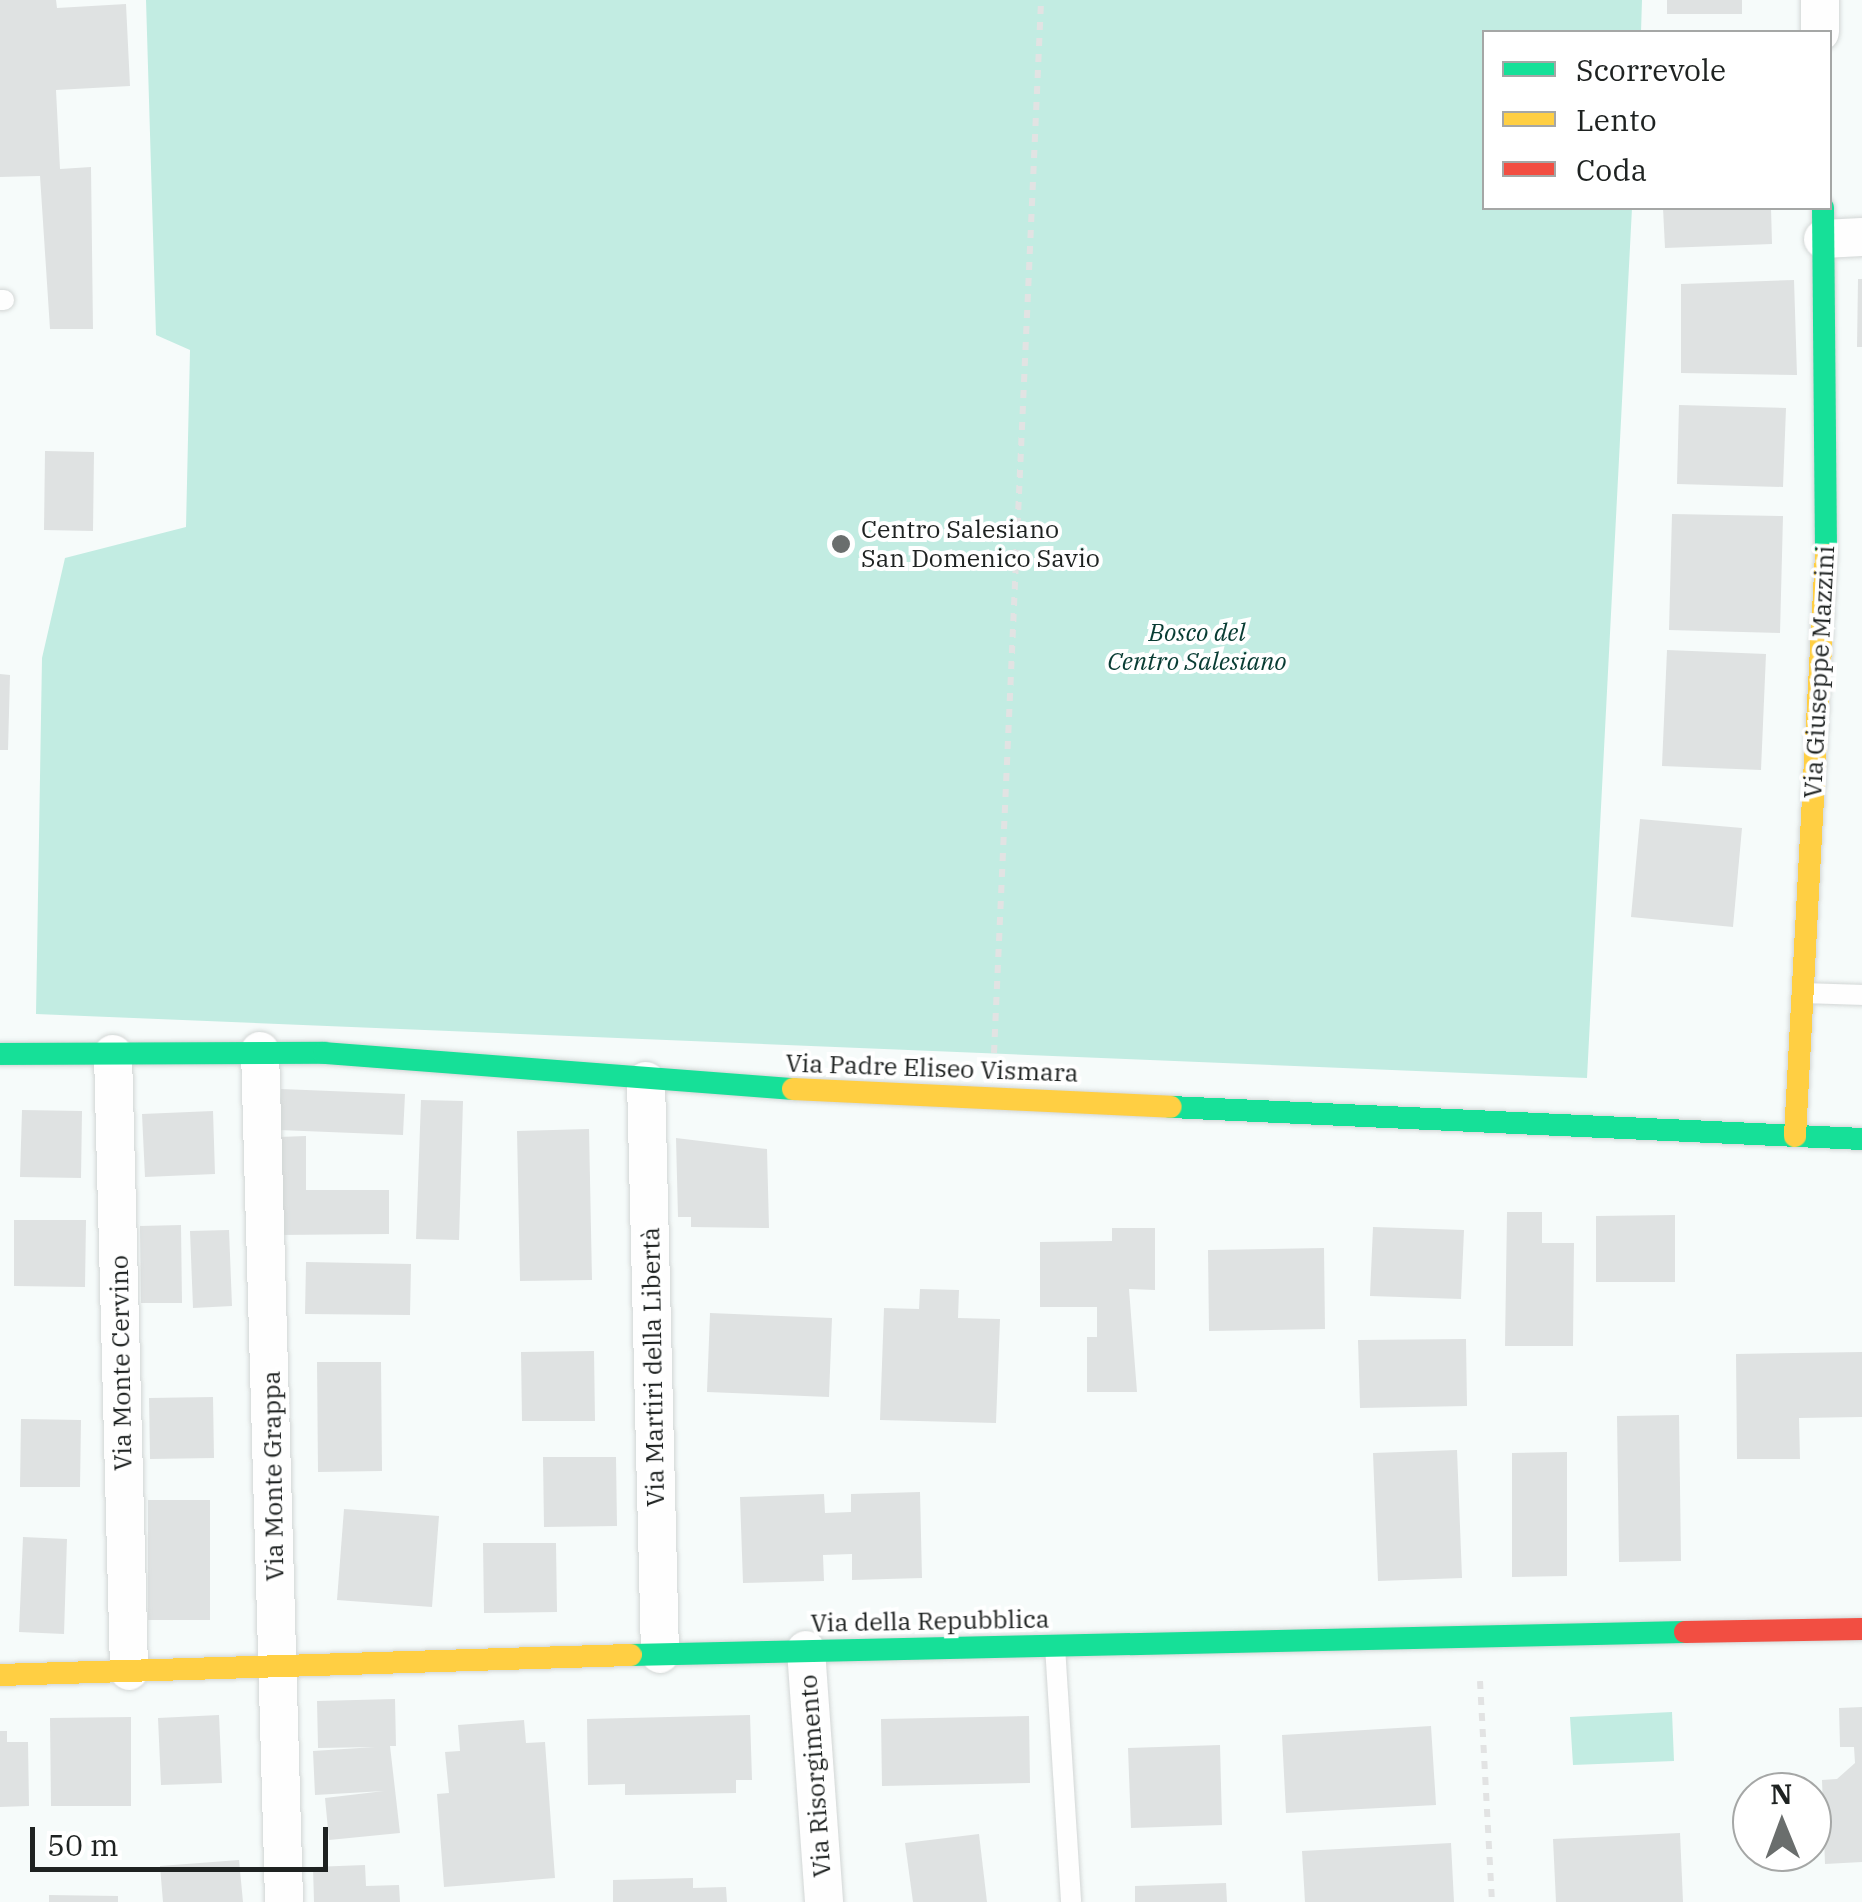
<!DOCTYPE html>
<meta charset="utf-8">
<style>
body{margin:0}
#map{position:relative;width:1862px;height:1902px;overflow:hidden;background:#f6fbfa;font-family:"IBM Plex Serif",serif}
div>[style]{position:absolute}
.green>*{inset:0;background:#c2ece2}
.building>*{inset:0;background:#dfe2e2}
.path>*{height:6px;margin-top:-3px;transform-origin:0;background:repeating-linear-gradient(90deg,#e2e3e3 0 8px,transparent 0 16px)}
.roads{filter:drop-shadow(0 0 2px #d2d6d5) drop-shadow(0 0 2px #d2d6d5)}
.lane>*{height:20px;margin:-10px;padding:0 10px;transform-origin:10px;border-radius:10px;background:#fefefe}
.street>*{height:38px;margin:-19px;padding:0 19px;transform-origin:19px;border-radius:19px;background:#fefefe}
.fast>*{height:22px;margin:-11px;padding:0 11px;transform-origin:11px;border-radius:11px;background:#16e098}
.slow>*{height:22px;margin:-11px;padding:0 11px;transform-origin:11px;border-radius:11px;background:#ffcf43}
.jam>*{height:22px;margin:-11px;padding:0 11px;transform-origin:11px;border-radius:11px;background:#f24e42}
.dots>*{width:28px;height:28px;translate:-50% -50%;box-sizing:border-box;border:5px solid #fff;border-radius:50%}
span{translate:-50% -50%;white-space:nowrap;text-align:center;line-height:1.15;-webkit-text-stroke:8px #fff;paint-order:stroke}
.poi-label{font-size:25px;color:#1e2221}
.left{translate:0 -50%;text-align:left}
.park-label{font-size:25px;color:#083c33;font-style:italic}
.street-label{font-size:25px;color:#1e2221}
.legend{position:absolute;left:1482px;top:30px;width:350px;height:180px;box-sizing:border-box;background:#fff;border:2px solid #a5a7a6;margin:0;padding:12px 18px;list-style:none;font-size:30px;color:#1e2221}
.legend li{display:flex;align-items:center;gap:20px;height:50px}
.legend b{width:50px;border:2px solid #a5a7a6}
.north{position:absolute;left:1732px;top:1772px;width:100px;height:100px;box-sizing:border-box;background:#fff;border:2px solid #a5a7a6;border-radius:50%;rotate:359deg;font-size:28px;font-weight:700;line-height:40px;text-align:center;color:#1e2221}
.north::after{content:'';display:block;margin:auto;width:35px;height:45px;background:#6a6e6d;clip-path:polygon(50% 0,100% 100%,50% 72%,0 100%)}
.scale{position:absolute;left:30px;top:1827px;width:298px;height:45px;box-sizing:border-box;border:5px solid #1e2221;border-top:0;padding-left:12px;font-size:30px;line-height:35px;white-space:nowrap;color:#1e2221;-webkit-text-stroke:8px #fff;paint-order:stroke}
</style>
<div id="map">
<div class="green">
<div style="clip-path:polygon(146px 0,1642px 0,1641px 32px,1484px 32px,1484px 208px,1632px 208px,1587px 1078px,36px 1014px,42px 658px,65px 558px,186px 527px,190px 350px,156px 335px)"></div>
<div style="clip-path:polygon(1672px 1712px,1674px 1761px,1573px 1765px,1570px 1717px)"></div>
</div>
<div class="building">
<div style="clip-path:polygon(0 0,56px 0,57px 8px,126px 4px,130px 86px,56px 90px,60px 169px,91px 167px,93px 329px,50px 329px,40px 176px,0 177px)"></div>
<div style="clip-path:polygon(1667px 0,1742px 0,1742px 14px,1667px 14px)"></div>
<div style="clip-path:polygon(1663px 208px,1771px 208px,1772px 244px,1665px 248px)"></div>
<div style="clip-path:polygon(1858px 279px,1862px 279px,1862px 347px,1857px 347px)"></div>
<div style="clip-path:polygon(1794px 280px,1797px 375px,1681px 373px,1681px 284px)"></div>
<div style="clip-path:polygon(1679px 405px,1786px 408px,1783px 487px,1677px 484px)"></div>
<div style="clip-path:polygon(45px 451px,94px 452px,93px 531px,44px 530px)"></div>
<div style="clip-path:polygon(1672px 514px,1783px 516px,1780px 633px,1669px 630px)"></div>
<div style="clip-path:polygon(1667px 650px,1766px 654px,1761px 770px,1662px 766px)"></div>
<div style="clip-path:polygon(0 674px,10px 675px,8px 750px,0 750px)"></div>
<div style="clip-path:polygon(1640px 819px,1742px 828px,1733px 927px,1631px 917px)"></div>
<div style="clip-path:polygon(281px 1089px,405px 1094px,403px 1135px,279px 1130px)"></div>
<div style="clip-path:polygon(421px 1100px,463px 1101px,459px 1240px,416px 1239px)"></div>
<div style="clip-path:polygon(22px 1110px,82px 1111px,81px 1178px,20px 1177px)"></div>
<div style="clip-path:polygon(213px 1111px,215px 1174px,145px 1177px,142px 1114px)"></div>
<div style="clip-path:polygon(589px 1129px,592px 1280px,520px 1281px,517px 1131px)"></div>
<div style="clip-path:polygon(306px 1136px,306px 1190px,389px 1190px,389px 1234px,279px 1235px,279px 1137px)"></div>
<div style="clip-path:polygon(676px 1138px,767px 1149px,769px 1228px,691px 1227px,691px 1217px,678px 1217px)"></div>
<div style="clip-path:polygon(1507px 1212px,1542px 1212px,1542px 1243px,1574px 1243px,1573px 1346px,1505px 1346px)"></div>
<div style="clip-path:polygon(1675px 1215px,1675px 1282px,1596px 1282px,1596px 1216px)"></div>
<div style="clip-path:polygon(14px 1220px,86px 1220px,85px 1287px,14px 1286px)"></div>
<div style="clip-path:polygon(181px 1225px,182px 1303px,141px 1303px,140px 1226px)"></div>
<div style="clip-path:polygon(1373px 1227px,1464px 1230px,1461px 1299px,1370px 1296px)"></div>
<div style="clip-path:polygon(1112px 1228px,1155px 1228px,1155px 1290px,1129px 1289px,1137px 1392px,1087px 1392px,1087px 1337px,1097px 1337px,1097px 1307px,1040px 1307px,1040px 1242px,1112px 1241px)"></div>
<div style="clip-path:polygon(229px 1230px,232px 1306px,193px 1308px,190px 1231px)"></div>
<div style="clip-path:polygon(1324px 1248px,1325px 1329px,1209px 1331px,1208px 1250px)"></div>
<div style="clip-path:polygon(306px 1262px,411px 1264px,410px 1315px,305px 1314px)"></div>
<div style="clip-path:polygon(920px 1289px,959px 1290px,958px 1318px,1000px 1319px,996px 1423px,880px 1420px,884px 1308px,919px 1309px)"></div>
<div style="clip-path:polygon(710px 1313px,832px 1318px,829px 1397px,707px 1392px)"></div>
<div style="clip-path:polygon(1466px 1339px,1467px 1406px,1360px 1408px,1358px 1340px)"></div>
<div style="clip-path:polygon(594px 1351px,595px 1421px,522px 1421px,521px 1352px)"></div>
<div style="clip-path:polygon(1862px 1352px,1862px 1417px,1799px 1418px,1800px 1459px,1737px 1459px,1736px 1354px)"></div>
<div style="clip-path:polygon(317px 1362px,381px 1362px,382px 1471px,318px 1472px)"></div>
<div style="clip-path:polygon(213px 1397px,214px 1458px,150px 1459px,149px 1398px)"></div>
<div style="clip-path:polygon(1679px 1415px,1681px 1561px,1619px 1562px,1617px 1416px)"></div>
<div style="clip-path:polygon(21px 1419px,81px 1420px,80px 1487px,20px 1487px)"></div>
<div style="clip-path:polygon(1457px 1450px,1462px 1578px,1378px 1581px,1373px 1453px)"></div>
<div style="clip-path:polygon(1567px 1452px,1567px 1576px,1512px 1577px,1512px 1453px)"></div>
<div style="clip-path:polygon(543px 1457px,616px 1457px,617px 1526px,544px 1527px)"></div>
<div style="clip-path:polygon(920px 1492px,922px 1578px,852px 1580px,852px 1554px,823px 1555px,824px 1581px,743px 1583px,740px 1497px,824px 1494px,825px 1513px,851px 1512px,851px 1494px)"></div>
<div style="clip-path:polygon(148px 1500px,210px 1500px,210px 1620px,148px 1620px)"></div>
<div style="clip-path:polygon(344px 1509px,439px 1516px,432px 1607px,337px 1600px)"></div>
<div style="clip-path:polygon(23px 1537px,67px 1539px,64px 1634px,19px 1632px)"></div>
<div style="clip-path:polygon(483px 1543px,556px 1543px,557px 1612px,484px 1613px)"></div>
<div style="clip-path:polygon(395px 1699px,396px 1746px,390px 1746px,400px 1833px,329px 1840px,325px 1798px,384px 1791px,315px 1795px,313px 1751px,375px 1747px,318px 1748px,317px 1701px)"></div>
<div style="clip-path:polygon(1862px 1707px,1862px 1862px,1825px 1864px,1822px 1780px,1837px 1779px,1855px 1763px,1854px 1747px,1840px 1747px,1839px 1708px)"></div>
<div style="clip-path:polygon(219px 1715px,222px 1783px,161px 1785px,158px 1718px)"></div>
<div style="clip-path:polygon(750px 1715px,752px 1780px,736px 1780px,736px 1793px,625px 1795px,625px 1784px,588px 1785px,587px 1719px)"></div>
<div style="clip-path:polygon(1029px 1716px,1030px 1783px,882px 1786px,881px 1719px)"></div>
<div style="clip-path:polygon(131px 1717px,131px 1806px,51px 1806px,50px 1718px)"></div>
<div style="clip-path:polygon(524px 1720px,526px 1743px,545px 1742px,555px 1878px,444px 1887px,437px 1794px,449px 1793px,445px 1752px,460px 1751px,458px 1725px)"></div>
<div style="clip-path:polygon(1431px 1726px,1436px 1805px,1286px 1813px,1282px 1735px)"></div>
<div style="clip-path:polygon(0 1731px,7px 1731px,7px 1742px,28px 1742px,29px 1806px,0 1807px)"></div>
<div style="clip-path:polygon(1220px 1745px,1222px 1825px,1131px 1828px,1128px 1748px)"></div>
<div style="clip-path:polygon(1680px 1833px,1683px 1902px,1556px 1902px,1553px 1839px)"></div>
<div style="clip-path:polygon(979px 1834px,987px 1902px,913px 1902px,905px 1843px)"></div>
<div style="clip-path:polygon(1451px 1843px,1454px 1902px,1305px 1902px,1302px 1851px)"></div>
<div style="clip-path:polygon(239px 1860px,243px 1902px,163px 1902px,160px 1866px)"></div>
<div style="clip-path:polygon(365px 1865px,366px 1886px,399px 1885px,400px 1902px,314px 1902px,313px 1867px)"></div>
<div style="clip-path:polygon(693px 1878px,693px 1888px,726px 1887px,727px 1902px,613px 1902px,613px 1880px)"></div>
<div style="clip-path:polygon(1226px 1883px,1227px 1902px,1135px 1902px,1135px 1886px)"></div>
<div style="clip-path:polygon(49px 1895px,118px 1896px,118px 1902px,49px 1902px)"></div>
</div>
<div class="path">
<div style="left:994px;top:1053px;width:1054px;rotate:-87.44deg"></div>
<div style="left:1480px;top:1681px;width:221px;rotate:86.9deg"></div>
</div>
<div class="roads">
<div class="lane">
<div style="left:0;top:300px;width:4px"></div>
<div style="left:1805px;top:993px;width:57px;rotate:2deg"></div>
<div style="left:1055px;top:1646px;width:256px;rotate:86.4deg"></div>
</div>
<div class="street">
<div style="left:1820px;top:32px;width:32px;rotate:-90deg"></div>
<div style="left:1823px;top:239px;width:39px;rotate:-3deg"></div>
<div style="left:260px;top:1051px;width:851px;rotate:88.38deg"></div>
<div style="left:113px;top:1054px;width:617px;rotate:88.51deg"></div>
<div style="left:646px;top:1081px;width:573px;rotate:88.6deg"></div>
<div style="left:806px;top:1650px;width:253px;rotate:85.9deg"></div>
</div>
<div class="fast">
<div style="left:1823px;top:208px;width:347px;rotate:89.5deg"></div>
<div style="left:0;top:1054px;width:324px;rotate:-0.2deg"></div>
<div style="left:324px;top:1053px;width:470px;rotate:4.4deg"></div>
<div style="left:1171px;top:1107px;width:692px;rotate:2.65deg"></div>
<div style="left:631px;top:1655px;width:1054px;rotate:-1.25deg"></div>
</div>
<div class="slow">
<div style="left:793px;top:1089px;width:378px;rotate:2.7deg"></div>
<div style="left:1795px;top:1136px;width:582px;rotate:-86.95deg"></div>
<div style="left:0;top:1675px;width:631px;rotate:-1.82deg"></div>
</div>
<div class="jam">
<div style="left:1685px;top:1632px;width:177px;rotate:-1deg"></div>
</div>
</div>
<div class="dots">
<div style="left:841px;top:544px;background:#6a6e6d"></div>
</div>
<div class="poi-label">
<span class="left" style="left:861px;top:544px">Centro Salesiano<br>San Domenico Savio</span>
</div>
<div class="park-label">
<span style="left:1197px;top:647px">Bosco del<br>Centro Salesiano</span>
</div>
<div class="street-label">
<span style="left:1819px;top:672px;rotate:-87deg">Via Giuseppe Mazzini</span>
<span style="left:932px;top:1068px;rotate:2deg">Via Padre Eliseo Vismara</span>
<span style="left:121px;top:1363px;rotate:-91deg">Via Monte Cervino</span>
<span style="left:653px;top:1367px;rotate:-91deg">Via Martiri della Libertà</span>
<span style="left:273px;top:1476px;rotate:-91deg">Via Monte Grappa</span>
<span style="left:930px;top:1621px;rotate:-1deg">Via della Repubblica</span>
<span style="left:815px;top:1776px;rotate:-94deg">Via Risorgimento</span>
</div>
<ul class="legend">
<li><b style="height:12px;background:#16e098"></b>Scorrevole</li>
<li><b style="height:12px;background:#ffcf43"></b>Lento</li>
<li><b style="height:12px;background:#f24e42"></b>Coda</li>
</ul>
<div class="north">N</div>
<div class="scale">50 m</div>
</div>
